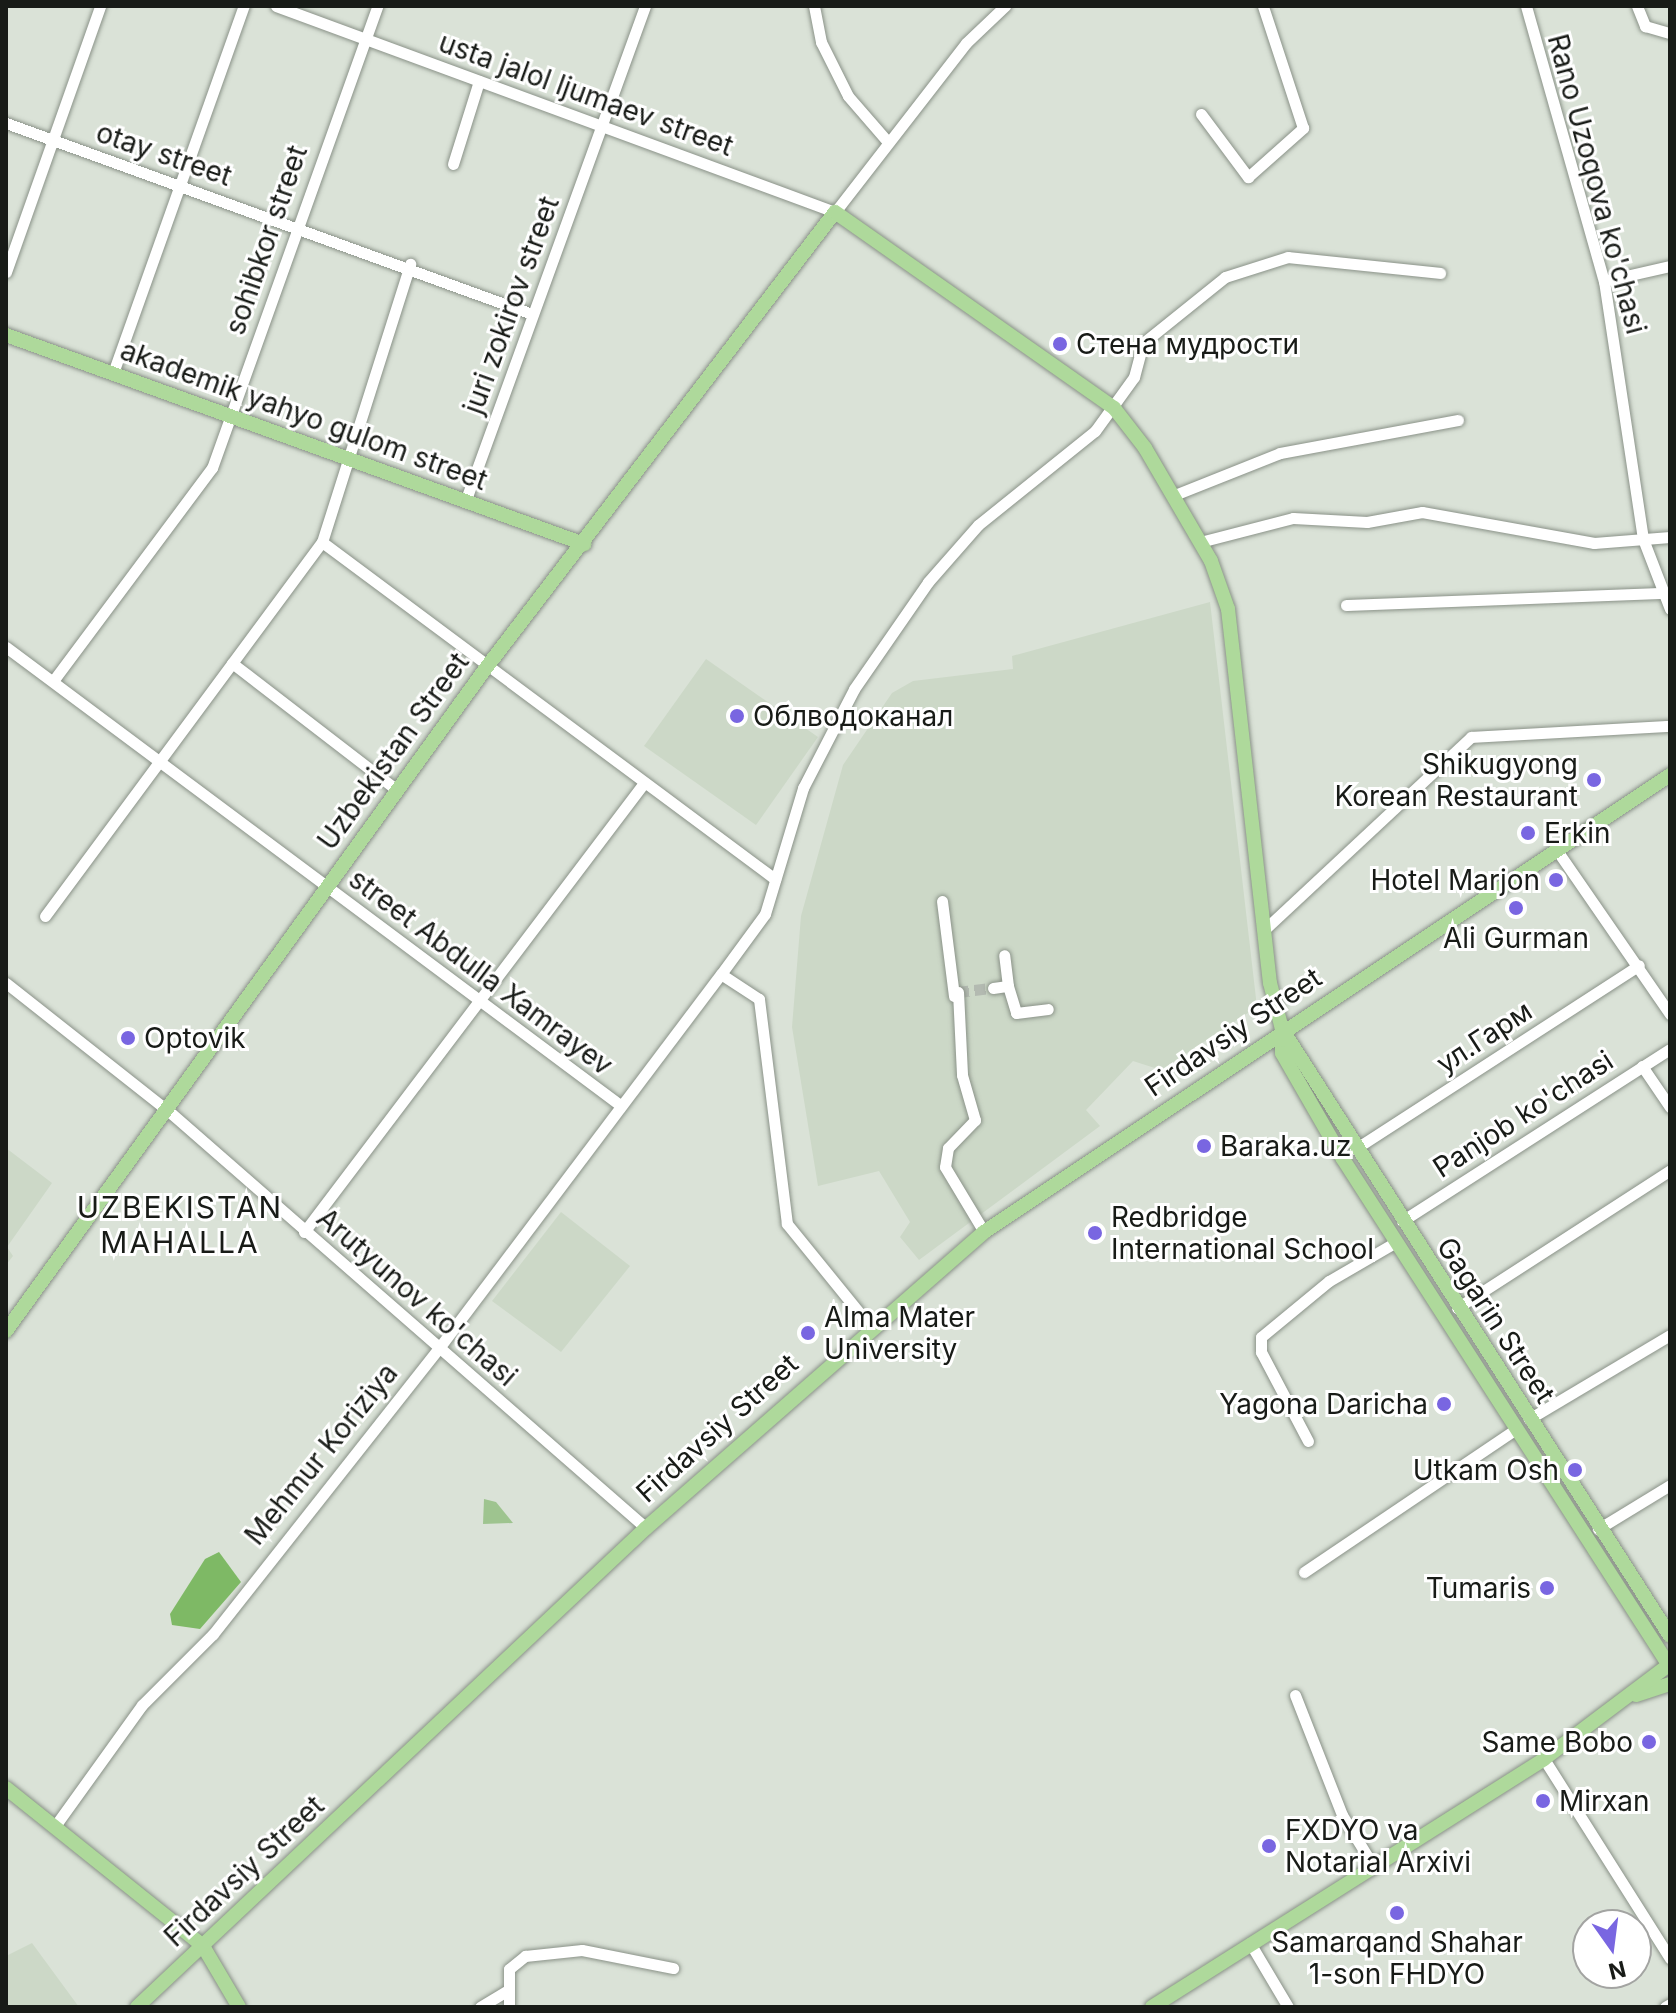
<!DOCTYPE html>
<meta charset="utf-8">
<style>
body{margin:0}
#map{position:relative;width:1676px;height:2013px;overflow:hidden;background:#dae2d7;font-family:Inter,sans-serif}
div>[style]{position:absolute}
.built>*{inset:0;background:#ccd8c7}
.green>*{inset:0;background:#9ec48f}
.forest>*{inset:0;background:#7eb965}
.minor-tunnel>*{height:11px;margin-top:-5.5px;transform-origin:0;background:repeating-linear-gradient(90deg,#b3bab1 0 11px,transparent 0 16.5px)}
.roads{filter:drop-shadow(0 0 2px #8a9288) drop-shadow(0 0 2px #8a9288)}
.minor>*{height:11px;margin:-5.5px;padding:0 5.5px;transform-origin:5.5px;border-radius:5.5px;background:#fff}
.major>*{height:14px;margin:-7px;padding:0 7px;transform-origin:7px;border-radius:7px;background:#aed99b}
.dots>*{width:22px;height:22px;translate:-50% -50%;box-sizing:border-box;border:4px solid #fff;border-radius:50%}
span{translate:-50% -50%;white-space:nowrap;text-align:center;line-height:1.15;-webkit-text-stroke:6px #fff;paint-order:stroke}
.street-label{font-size:28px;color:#181b17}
.poi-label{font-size:28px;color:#181b17}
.left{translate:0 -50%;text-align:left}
.right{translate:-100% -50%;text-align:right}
.neighbourhood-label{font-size:30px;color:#181b17;letter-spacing:2px}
.frame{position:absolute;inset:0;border:8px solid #181b17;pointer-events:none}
.north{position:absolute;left:1572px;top:1909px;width:80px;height:80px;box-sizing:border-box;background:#fff;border:2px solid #a3a4a2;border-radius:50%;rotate:166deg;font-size:22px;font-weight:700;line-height:32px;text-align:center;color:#181b17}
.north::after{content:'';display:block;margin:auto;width:28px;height:36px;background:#7966e1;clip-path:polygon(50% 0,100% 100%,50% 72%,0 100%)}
</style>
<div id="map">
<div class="built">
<div style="clip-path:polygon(1210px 602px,1257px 1007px,1161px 1070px,1133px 1061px,1086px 1110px,1100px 1126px,919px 1260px,900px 1237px,910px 1222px,879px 1171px,818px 1186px,792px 1027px,801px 916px,843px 765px,892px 693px,913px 681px,1013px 669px,1012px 656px)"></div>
<div style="clip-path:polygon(706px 659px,818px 737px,756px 825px,644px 746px)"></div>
<div style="clip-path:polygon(6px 1148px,52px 1183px,7px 1247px,13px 1256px,6px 1265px)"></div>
<div style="clip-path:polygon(561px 1212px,630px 1266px,561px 1352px,492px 1301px)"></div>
<div style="clip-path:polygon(32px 1943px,76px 2003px,79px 2007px,6px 2007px,6px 1956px)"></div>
</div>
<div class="green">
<div style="clip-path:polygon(484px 1499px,496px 1502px,513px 1523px,483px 1524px)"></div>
</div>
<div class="forest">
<div style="clip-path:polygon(219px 1552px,241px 1582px,200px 1629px,172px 1625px,170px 1614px,205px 1559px)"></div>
</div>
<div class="minor-tunnel">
<div style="left:958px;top:992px;width:35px;rotate:-7deg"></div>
</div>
<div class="roads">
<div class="minor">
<div style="left:276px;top:6px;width:596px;rotate:20.23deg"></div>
<div style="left:835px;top:212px;width:214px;rotate:-52.2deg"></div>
<div style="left:966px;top:43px;width:54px;rotate:-43.5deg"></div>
<div style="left:814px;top:6px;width:37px;rotate:79deg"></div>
<div style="left:821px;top:42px;width:60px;rotate:63.4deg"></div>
<div style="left:848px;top:96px;width:61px;rotate:49deg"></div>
<div style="left:1526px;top:6px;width:286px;rotate:74.2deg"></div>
<div style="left:1604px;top:281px;width:261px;rotate:81.4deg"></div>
<div style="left:1643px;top:539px;width:75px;rotate:68.9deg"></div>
<div style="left:1637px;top:6px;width:22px;rotate:68deg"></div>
<div style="left:1645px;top:26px;width:26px;rotate:16deg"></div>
<div style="left:1201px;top:114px;width:79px;rotate:53.3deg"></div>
<div style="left:1248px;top:177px;width:74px;rotate:-41.7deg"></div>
<div style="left:1303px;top:128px;width:128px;rotate:-108.2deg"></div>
<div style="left:6px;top:123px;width:560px;rotate:19.96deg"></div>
<div style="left:453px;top:164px;width:87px;rotate:-72.6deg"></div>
<div style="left:6px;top:272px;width:282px;rotate:-70.5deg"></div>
<div style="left:1604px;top:281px;width:68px;rotate:-12.8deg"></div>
<div style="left:113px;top:373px;width:390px;rotate:-70.4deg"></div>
<div style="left:1172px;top:496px;width:116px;rotate:-21.7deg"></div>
<div style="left:1280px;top:453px;width:181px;rotate:-10.5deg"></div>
<div style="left:465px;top:502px;width:528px;rotate:-70.05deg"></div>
<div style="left:322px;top:542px;width:565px;rotate:36.65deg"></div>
<div style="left:1200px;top:542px;width:96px;rotate:-14.5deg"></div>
<div style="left:1293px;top:518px;width:74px;rotate:3.1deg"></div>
<div style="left:1367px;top:522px;width:56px;rotate:-10.3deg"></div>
<div style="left:1422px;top:512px;width:175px;rotate:10.2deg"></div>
<div style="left:1594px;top:543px;width:76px;rotate:-4.5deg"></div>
<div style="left:1346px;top:605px;width:315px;rotate:-2.2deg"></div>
<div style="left:6px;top:647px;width:766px;rotate:36.72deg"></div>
<div style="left:232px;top:663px;width:208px;rotate:37.6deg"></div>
<div style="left:53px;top:681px;width:266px;rotate:-53.3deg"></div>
<div style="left:212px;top:468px;width:491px;rotate:-70.3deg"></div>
<div style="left:1556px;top:849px;width:201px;rotate:55.4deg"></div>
<div style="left:942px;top:901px;width:96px;rotate:82.8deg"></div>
<div style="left:45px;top:916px;width:465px;rotate:-53.5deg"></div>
<div style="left:322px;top:542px;width:292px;rotate:-72.4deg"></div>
<div style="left:1264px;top:930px;width:283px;rotate:-43deg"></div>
<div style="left:1471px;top:737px;width:199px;rotate:-3.2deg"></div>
<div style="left:6px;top:983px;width:211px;rotate:38.3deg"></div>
<div style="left:172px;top:1114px;width:629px;rotate:41.13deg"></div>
<div style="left:1008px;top:986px;width:28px;rotate:73deg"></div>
<div style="left:1016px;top:1013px;width:32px;rotate:-7deg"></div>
<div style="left:993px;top:988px;width:15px;rotate:-8deg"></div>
<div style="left:1008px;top:986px;width:31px;rotate:-97deg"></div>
<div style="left:958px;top:992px;width:83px;rotate:87.2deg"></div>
<div style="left:962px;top:1075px;width:47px;rotate:73.9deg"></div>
<div style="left:975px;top:1120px;width:39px;rotate:134deg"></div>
<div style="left:948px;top:1148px;width:19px;rotate:99deg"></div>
<div style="left:945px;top:1167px;width:76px;rotate:59deg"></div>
<div style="left:1642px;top:1066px;width:50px;rotate:55.7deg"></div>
<div style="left:1355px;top:1149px;width:338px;rotate:-32.9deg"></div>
<div style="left:1402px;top:1221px;width:318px;rotate:-32.7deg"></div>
<div style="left:304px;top:1232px;width:563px;rotate:-52.87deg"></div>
<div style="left:1457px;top:1308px;width:254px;rotate:-32.9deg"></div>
<div style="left:870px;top:1326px;width:132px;rotate:-129.1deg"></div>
<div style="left:787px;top:1224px;width:227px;rotate:-97.1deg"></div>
<div style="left:759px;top:999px;width:45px;rotate:-146.7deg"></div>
<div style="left:721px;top:974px;width:74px;rotate:-53.7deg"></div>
<div style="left:765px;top:914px;width:132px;rotate:-73.2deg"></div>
<div style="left:803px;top:788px;width:111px;rotate:-62.7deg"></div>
<div style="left:854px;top:689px;width:130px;rotate:-55.3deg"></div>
<div style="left:928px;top:582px;width:76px;rotate:-48.7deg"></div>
<div style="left:978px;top:525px;width:150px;rotate:-38.8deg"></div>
<div style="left:1095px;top:431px;width:67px;rotate:-54.2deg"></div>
<div style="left:1134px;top:377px;width:35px;rotate:-75deg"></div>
<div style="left:1143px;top:343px;width:105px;rotate:-38.8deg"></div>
<div style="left:1225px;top:277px;width:66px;rotate:-17.6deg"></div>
<div style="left:1288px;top:257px;width:153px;rotate:6deg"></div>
<div style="left:1529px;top:1419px;width:164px;rotate:-30.8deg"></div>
<div style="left:1308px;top:1441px;width:101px;rotate:-117.8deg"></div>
<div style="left:1261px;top:1352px;width:15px;rotate:-90deg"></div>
<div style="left:1261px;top:1337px;width:88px;rotate:-39.5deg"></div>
<div style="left:1329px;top:1281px;width:78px;rotate:-30.2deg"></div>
<div style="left:1598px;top:1529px;width:84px;rotate:-31.4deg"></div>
<div style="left:1304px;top:1572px;width:256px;rotate:-34deg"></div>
<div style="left:1295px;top:1695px;width:129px;rotate:68.6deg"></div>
<div style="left:1342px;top:1815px;width:61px;rotate:58.4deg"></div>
<div style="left:1544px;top:1759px;width:236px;rotate:57.7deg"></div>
<div style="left:55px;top:1826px;width:149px;rotate:-54.3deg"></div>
<div style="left:142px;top:1705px;width:100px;rotate:-45deg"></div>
<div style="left:213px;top:1634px;width:365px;rotate:-51.7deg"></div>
<div style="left:439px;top:1348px;width:468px;rotate:-53deg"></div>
<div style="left:1250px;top:1943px;width:74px;rotate:59.3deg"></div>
<div style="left:480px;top:2007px;width:31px;rotate:-31deg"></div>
<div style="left:509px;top:2007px;width:38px;rotate:-90deg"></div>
<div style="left:509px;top:1969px;width:21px;rotate:-39deg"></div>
<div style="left:525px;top:1956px;width:57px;rotate:-6deg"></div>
<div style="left:582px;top:1950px;width:93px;rotate:11.2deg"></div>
<div style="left:1665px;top:2007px;width:6px;rotate:-31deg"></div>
</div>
<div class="major">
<div style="left:6px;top:335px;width:615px;rotate:19.88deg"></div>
<div style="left:1282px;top:1029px;width:24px;rotate:90deg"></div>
<div style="left:1282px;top:1053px;width:122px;rotate:60.1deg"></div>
<div style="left:1343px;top:1159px;width:604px;rotate:57.23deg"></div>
<div style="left:6px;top:1331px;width:819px;rotate:-54.1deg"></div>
<div style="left:486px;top:668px;width:574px;rotate:-52.57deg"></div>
<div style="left:835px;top:212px;width:341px;rotate:35.1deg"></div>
<div style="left:1114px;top:408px;width:51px;rotate:52.2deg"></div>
<div style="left:1145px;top:448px;width:131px;rotate:59.7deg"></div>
<div style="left:1211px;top:561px;width:51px;rotate:70.5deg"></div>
<div style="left:1228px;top:609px;width:376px;rotate:83.6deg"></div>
<div style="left:1270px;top:983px;width:48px;rotate:75.4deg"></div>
<div style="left:1282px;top:1029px;width:720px;rotate:57.41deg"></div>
<div style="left:1636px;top:1695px;width:36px;rotate:-18deg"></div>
<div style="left:6px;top:1788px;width:253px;rotate:38.7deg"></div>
<div style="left:203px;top:1946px;width:71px;rotate:59.5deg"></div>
<div style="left:137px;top:2007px;width:699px;rotate:-43.26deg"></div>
<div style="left:646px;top:1528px;width:449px;rotate:-41.2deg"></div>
<div style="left:984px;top:1232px;width:824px;rotate:-33.67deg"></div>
<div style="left:1152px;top:2007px;width:464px;rotate:-32.3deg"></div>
<div style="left:1544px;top:1759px;width:158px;rotate:-37deg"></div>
</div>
</div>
<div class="dots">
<div style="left:1060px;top:344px;background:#7966e1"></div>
<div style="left:737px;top:716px;background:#7966e1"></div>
<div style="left:1594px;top:780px;background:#7966e1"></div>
<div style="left:1528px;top:833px;background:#7966e1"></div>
<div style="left:1556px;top:880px;background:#7966e1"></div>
<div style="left:1516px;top:908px;background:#7966e1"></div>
<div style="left:128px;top:1038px;background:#7966e1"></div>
<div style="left:1204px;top:1146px;background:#7966e1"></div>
<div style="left:1095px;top:1233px;background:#7966e1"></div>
<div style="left:808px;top:1333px;background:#7966e1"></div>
<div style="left:1444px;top:1404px;background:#7966e1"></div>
<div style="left:1575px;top:1470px;background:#7966e1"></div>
<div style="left:1547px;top:1588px;background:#7966e1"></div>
<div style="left:1649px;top:1742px;background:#7966e1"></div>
<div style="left:1543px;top:1801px;background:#7966e1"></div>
<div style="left:1269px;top:1846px;background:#7966e1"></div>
<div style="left:1397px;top:1913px;background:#7966e1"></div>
</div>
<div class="street-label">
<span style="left:586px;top:94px;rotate:20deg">usta jalol ljumaev street</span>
<span style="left:164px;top:154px;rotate:19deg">otay street</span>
<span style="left:1597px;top:184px;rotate:75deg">Rano Uzoqova ko'chasi</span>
<span style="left:266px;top:240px;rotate:-71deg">sohibkor street</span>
<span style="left:511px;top:305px;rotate:-70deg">juri zokirov street</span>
<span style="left:304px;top:415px;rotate:20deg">akademik yahyo gulom street</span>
<span style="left:393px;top:751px;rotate:-54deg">Uzbekistan Street</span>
<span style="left:481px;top:972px;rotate:37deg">street Abdulla Xamrayev</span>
<span style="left:1233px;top:1032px;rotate:-34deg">Firdavsiy Street</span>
<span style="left:1484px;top:1037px;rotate:-33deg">ул.Гарм</span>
<span style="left:1523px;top:1114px;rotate:-33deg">Panjob ko'chasi</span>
<span style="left:417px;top:1297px;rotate:41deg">Arutyunov ko'chasi</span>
<span style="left:1496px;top:1320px;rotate:57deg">Gagarin Street</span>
<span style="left:717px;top:1428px;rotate:-42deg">Firdavsiy Street</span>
<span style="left:321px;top:1454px;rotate:-51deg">Mehmur Koriziya</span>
<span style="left:244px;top:1871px;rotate:-43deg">Firdavsiy Street</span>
</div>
<div class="poi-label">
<span class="left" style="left:1076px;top:344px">Стена мудрости</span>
<span class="left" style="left:753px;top:716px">Облводоканал</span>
<span class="right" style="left:1578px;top:780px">Shikugyong<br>Korean Restaurant</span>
<span class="left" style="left:1544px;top:833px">Erkin</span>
<span class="right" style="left:1540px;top:880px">Hotel Marjon</span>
<span style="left:1516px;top:938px">Ali Gurman</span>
<span class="left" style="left:144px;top:1038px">Optovik</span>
<span class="left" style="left:1220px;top:1146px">Baraka.uz</span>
<span class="left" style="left:1111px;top:1233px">Redbridge<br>International School</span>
<span class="left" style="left:824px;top:1333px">Alma Mater<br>University</span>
<span class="right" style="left:1428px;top:1404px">Yagona Daricha</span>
<span class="right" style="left:1559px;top:1470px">Utkam Osh</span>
<span class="right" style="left:1531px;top:1588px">Tumaris</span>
<span class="right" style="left:1633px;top:1742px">Same Bobo</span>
<span class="left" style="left:1559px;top:1801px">Mirxan</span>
<span class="left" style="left:1285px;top:1846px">FXDYO va<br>Notarial Arxivi</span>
<span style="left:1397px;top:1958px">Samarqand Shahar<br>1-son FHDYO</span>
</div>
<div class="neighbourhood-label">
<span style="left:180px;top:1224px">UZBEKISTAN<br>MAHALLA</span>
</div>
<div class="frame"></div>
<div class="north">N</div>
</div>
